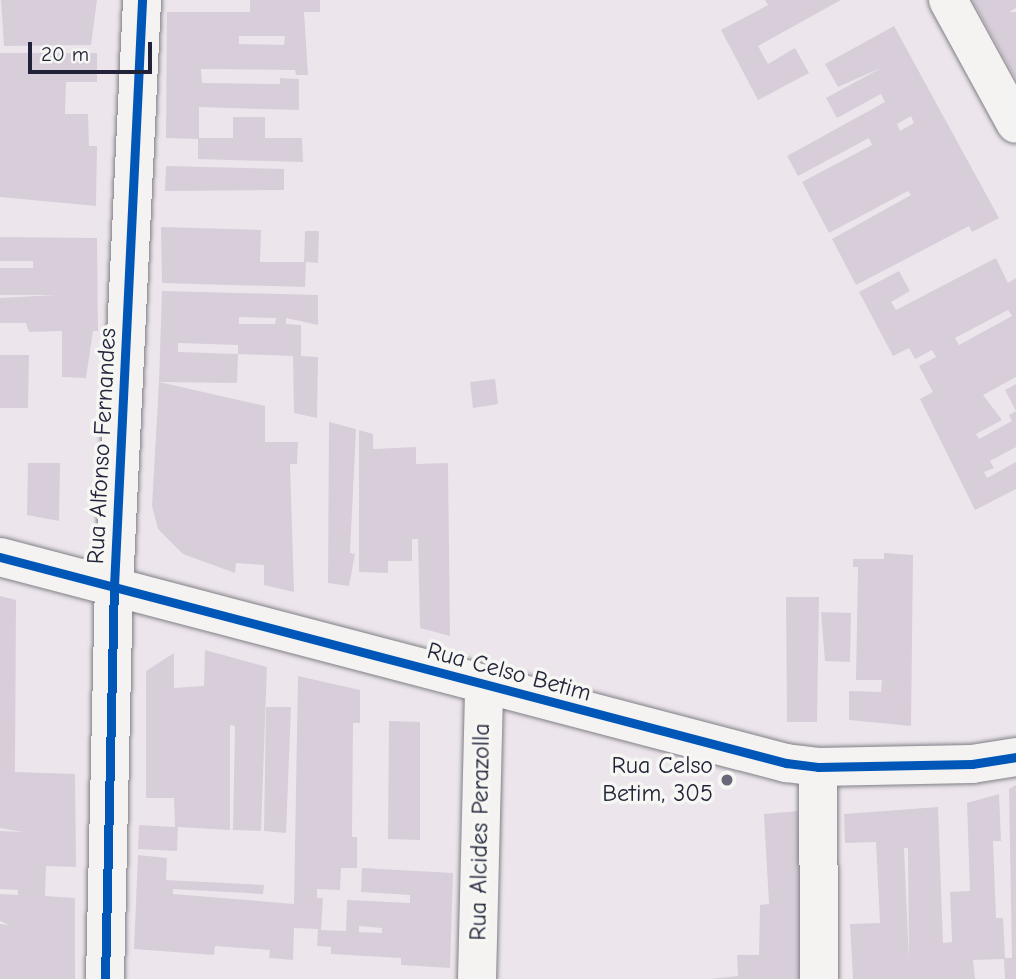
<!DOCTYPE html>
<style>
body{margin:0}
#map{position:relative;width:1016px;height:979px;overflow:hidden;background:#ece6ec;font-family:"Comic Neue",sans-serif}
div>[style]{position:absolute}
.building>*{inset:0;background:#d7ced9}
.roads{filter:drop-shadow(0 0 2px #817f86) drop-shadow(0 0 2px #817f86)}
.minor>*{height:38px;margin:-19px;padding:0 19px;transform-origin:19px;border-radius:19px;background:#f4f3f2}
.cycleway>*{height:9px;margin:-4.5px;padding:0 4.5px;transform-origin:4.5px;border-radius:4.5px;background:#0057b8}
.dots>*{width:19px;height:19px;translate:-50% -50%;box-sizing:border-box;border:4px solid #f6f6f2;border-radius:50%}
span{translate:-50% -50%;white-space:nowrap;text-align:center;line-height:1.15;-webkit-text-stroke:7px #f6f6f2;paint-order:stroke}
.street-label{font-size:24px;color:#22223b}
.poi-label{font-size:24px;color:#22223b}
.right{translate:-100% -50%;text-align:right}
.scale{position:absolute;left:28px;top:42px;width:124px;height:32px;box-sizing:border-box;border:4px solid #22223b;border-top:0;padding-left:9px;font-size:21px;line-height:24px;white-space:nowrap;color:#22223b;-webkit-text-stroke:5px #f6f6f2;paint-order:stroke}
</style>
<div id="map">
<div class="building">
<div style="clip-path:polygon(1px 0,97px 0,91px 45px,4px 46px)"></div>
<div style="clip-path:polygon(evenodd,250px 0,320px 0,320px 12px,304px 12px,308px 75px,296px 75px,295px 70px,201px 69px,202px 83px,280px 84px,280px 78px,299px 79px,299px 110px,199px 107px,199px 138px,233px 138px,233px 117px,265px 117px,265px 138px,302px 138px,303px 162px,198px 159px,198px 139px,166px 138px,167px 12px,250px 12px,250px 0,239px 36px,285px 36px,284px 45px,239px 44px,239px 36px)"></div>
<div style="clip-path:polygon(765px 0,841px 0,758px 46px,768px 64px,795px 48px,809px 73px,758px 100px,721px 30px,768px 5px)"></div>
<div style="clip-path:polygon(972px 0,1016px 0,1016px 8px,1009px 12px,1016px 12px,1016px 79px)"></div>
<div style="clip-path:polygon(evenodd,894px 26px,999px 218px,972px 232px,969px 226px,856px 285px,832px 239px,911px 195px,908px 191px,829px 233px,802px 182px,872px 145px,869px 138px,798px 176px,787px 156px,885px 102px,881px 94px,837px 118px,826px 98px,883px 67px,838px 87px,825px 64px,894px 26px,911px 116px,914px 123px,900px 131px,897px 124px,911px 116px)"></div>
<div style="clip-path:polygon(0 53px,97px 53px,97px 82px,66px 82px,65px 114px,88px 114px,89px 146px,97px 146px,96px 206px,0 197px)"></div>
<div style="clip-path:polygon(166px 166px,284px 169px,284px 190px,165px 191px)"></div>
<div style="clip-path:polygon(161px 227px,261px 230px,260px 262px,304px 262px,305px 231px,319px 231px,318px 263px,306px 262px,305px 287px,162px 283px)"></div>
<div style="clip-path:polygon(0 237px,97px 238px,98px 331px,93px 331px,86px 378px,62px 377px,62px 331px,29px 332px,26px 323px,0 323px,0 298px,56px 295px,0 295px,0 268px,33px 268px,33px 261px,0 261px)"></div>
<div style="clip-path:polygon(evenodd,996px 258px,1008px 283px,1016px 278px,1016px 377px,983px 395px,1002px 420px,976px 434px,979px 439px,1012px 421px,1009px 415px,1016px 411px,1005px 390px,1016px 384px,1016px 447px,990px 461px,994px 468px,984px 472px,987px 478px,1016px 462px,1016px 489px,975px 510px,920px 399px,933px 392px,919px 366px,936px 357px,932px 350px,915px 359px,909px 348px,893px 356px,859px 292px,899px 271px,910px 291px,891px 302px,896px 310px,996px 258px,1008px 310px,1012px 316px,959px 345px,955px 338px,1008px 310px)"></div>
<div style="clip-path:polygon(evenodd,162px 291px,318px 295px,318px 325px,286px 318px,286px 324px,301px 325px,301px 356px,318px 357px,317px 418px,294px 413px,293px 356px,238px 354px,237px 383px,159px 382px,162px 291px,239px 317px,276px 318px,275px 324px,239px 324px,239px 317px,162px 291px,178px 343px,238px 345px,238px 354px,178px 352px,178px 343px)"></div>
<div style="clip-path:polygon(0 355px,29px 355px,28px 408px,0 408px)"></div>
<div style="clip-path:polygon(495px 379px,498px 404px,473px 408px,470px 382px)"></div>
<div style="clip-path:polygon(159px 382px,265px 406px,265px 442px,298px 442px,297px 464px,290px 464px,294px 592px,264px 585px,264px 565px,236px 563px,235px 573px,183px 554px,158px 529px,152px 506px)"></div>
<div style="clip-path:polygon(329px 422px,356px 429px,350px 553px,355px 554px,349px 586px,328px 583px)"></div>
<div style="clip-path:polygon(359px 430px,373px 434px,373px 449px,416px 447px,416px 464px,448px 463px,450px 636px,420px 628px,418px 539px,412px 539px,412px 561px,388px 561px,388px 573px,359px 572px)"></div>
<div style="clip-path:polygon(28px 463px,60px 463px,59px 521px,27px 515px)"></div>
<div style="clip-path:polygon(884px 553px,913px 555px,911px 726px,849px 720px,849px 691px,881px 692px,882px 680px,856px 680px,858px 567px,853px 567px,853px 559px,884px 559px)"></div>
<div style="clip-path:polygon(0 596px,16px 600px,15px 772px,75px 774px,76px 867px,46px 866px,45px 896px,75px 898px,75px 979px,0 979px,0 924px,9px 925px,0 921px,0 894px,18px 895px,18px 890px,0 889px,0 831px,23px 832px,0 828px)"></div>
<div style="clip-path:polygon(786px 597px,819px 597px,817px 722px,787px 722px)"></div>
<div style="clip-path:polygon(821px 612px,851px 613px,850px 662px,825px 661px)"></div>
<div style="clip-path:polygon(205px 650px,267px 667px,261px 831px,233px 830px,235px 726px,230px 725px,230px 830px,178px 827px,177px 851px,138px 849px,139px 825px,175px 827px,174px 798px,146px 798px,146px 671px,174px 653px,174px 688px,204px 686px)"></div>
<div style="clip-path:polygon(evenodd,298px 676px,360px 690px,360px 723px,353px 723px,352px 837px,357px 837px,357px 868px,341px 868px,340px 890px,317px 889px,317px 898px,323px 898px,321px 930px,346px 931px,347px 900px,410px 903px,410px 895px,361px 892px,362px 868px,453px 873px,450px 968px,401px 965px,401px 958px,331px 954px,331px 947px,317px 946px,318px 929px,294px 928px,293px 960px,269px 958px,270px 950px,215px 946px,214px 955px,134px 949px,138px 855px,167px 858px,166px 880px,264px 885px,263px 894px,173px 889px,173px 894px,294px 904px,298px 676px,359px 926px,382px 928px,382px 933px,359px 932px,359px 926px)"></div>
<div style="clip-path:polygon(266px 707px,291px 707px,286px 833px,264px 831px)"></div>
<div style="clip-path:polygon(389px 721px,420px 722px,420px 840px,388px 839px)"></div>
<div style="clip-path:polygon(evenodd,1016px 785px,1016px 979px,1005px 979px,1004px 959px,973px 960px,975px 979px,853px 979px,850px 924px,880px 923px,876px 842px,845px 843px,844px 814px,938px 807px,943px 943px,952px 942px,950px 892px,970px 891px,967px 803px,999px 794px,1001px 841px,993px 841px,996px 918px,1003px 918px,1005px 958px,1012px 958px,1009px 789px,1016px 785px,904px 848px,908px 848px,909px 962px,904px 848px)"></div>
<div style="clip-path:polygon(798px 811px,805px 979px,709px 979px,738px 976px,737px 955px,759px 955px,760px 905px,769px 904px,764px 814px)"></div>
</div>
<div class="roads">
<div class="minor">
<div style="left:948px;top:0;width:141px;rotate:61.3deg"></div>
<div style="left:0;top:557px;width:813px;rotate:14.69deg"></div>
<div style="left:786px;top:763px;width:32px;rotate:7deg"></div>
<div style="left:818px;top:767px;width:154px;rotate:-1.1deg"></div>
<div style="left:972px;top:764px;width:45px;rotate:-9deg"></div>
<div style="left:818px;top:767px;width:212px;rotate:89.7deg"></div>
<div style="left:105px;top:979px;width:393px;rotate:-88.7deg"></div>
<div style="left:114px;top:586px;width:587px;rotate:-87.26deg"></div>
<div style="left:477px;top:979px;width:293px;rotate:-88.6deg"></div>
</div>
</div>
<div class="cycleway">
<div style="left:0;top:557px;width:813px;rotate:14.69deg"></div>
<div style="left:786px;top:763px;width:32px;rotate:7deg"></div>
<div style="left:818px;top:767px;width:154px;rotate:-1.1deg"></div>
<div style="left:972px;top:764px;width:45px;rotate:-9deg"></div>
<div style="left:105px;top:979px;width:393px;rotate:-88.7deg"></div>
<div style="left:114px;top:586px;width:587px;rotate:-87.26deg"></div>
</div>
<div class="dots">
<div style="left:727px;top:780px;background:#696779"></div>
</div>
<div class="street-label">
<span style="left:102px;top:446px;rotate:-87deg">Rua Alfonso Fernandes</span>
<span style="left:509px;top:672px;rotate:15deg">Rua Celso Betim</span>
<span style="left:480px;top:832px;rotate:-89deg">Rua Alcides Perazolla</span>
</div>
<div class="poi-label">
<span class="right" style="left:713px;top:780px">Rua Celso<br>Betim, 305</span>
</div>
<div class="scale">20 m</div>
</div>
